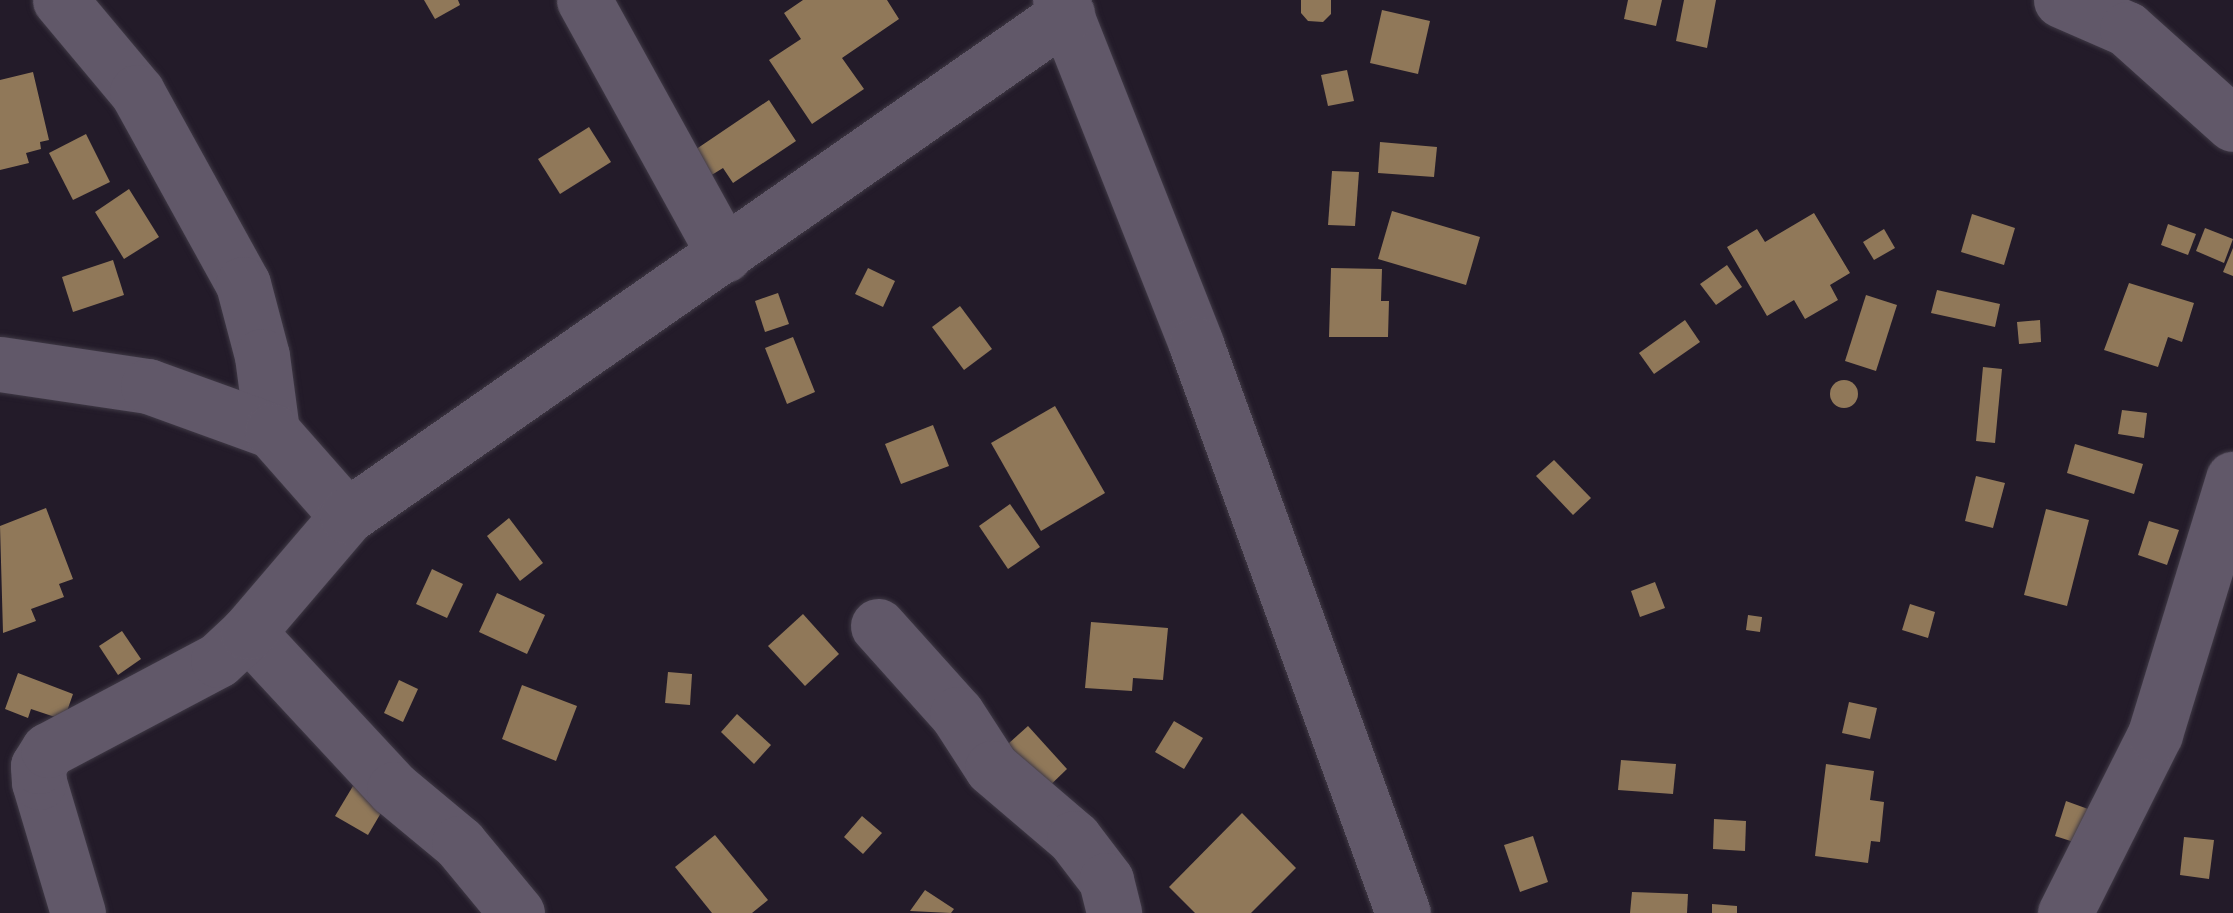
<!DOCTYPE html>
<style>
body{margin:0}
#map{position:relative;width:2233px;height:913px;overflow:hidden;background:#231b29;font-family:Jost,sans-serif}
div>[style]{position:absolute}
.building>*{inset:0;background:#907859}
.round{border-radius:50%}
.roads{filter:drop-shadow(0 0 2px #3f3945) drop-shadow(0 0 2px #3f3945)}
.minor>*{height:55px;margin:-27.5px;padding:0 27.5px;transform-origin:27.5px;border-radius:27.5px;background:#615869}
span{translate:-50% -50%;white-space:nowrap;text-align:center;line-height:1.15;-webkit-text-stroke:8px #191120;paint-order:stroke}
</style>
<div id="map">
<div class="building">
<div style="clip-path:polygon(424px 0,458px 0,460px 5px,435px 19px)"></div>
<div style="clip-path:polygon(803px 0,887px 0,899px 19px,842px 58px,864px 89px,812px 124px,769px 60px,801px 39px,784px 13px)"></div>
<div style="clip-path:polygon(1301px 0,1331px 0,1331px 14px,1323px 22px,1308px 21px,1301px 13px)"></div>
<div style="clip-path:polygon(1628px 0,1662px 0,1656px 26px,1624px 19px)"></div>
<div style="clip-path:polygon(1684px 0,1716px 0,1707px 48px,1676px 41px)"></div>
<div style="clip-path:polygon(1382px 10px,1430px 21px,1418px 74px,1370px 63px)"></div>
<div style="clip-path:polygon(1347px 70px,1354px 101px,1328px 106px,1321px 75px)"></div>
<div style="clip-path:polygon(33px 72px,49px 140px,40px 142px,41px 149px,26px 153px,29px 163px,0 170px,0 80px)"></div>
<div style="clip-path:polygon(769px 100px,796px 141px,733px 183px,723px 168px,702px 181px,686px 156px)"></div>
<div style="clip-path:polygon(589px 127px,611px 162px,560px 194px,538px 159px)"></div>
<div style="clip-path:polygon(86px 134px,110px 182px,73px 200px,49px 153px)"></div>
<div style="clip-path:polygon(1380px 142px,1437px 147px,1434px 177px,1378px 173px)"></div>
<div style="clip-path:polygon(1332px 171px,1359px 172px,1355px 226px,1328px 225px)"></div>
<div style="clip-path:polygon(129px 189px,159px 237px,124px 259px,95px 212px)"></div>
<div style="clip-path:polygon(1392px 211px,1480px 237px,1466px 285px,1378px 259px)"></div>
<div style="clip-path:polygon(1814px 213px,1850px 273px,1830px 285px,1838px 300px,1805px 319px,1794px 300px,1767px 316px,1727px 247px,1757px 229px,1765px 242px)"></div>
<div style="clip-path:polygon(1972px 214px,2015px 228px,2004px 265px,1961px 252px)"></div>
<div style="clip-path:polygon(2168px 224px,2196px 234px,2188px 255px,2161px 245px)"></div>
<div style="clip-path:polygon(2205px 228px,2233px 239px,2224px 263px,2196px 251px)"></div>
<div style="clip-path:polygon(1884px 229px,1895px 248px,1874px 260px,1863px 242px)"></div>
<div style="clip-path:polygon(2233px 248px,2233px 276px,2223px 272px)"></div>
<div style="clip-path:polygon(113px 260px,124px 295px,73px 312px,62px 277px)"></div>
<div style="clip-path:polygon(1727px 265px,1742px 287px,1716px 305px,1700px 284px)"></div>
<div style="clip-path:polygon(868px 268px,895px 281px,883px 307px,855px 294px)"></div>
<div style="clip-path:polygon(1331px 268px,1382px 269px,1381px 301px,1389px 301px,1388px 337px,1329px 337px)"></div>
<div style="clip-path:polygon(2129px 283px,2194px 303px,2182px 342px,2168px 337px,2158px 367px,2104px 350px)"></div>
<div style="clip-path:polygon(1937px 290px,2000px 304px,1995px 327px,1931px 313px)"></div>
<div style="clip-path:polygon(778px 293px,789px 324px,765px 332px,755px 301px)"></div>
<div style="clip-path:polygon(1866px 295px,1897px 305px,1876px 371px,1845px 361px)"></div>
<div style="clip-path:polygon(960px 306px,992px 349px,964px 370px,932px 327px)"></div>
<div style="clip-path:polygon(1685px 320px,1700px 342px,1654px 374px,1639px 353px)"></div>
<div style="clip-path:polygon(2040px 320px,2041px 342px,2019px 344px,2017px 322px)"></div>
<div style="clip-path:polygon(793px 337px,815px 392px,787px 404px,765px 348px)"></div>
<div style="clip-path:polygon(1983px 367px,2002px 369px,1995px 443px,1976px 441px)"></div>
<div class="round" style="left:1830px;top:380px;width:28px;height:28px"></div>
<div style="clip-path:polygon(1055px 406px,1105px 493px,1041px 531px,991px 443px)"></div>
<div style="clip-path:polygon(2122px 410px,2147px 413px,2144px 438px,2118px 434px)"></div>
<div style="clip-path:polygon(933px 425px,949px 466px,901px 484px,885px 444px)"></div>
<div style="clip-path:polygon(2075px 444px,2143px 464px,2134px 494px,2067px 473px)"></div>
<div style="clip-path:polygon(1554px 460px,1591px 498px,1573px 515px,1536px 476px)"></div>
<div style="clip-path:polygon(1976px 476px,2005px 483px,1993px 528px,1965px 521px)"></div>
<div style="clip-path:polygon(1010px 504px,1040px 547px,1008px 569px,979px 526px)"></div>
<div style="clip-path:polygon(46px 508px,73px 579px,59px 584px,64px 597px,31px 609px,36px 621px,3px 633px,0 526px)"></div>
<div style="clip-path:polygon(2046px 509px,2089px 520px,2067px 606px,2024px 595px)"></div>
<div style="clip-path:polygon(509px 518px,543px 563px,520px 581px,487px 536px)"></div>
<div style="clip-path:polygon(2149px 521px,2179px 530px,2167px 565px,2138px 555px)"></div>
<div style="clip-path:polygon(432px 569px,463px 584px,447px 618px,416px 604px)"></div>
<div style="clip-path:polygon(1655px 582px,1665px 608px,1640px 617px,1631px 591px)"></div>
<div style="clip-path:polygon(497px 593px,545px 615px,527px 654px,479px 632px)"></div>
<div style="clip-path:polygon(1910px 604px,1935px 612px,1928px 638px,1902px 630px)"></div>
<div style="clip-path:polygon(803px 614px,839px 654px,805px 686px,768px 646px)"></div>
<div style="clip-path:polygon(1748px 615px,1762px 617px,1760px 632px,1746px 630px)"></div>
<div style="clip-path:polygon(1091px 622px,1168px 628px,1163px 680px,1133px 678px,1132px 691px,1085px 688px)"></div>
<div style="clip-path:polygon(122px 631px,141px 659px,118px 675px,99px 646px)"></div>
<div style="clip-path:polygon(668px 672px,692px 674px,690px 705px,665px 703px)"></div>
<div style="clip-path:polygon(18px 673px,73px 694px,64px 720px,31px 709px,28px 718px,5px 709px)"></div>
<div style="clip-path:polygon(399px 680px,418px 689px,403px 722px,384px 713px)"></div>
<div style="clip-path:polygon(522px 685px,577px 706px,556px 761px,502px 739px)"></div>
<div style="clip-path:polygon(1849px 702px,1877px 708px,1870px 739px,1842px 733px)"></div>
<div style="clip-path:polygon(737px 714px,771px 745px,754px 764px,721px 732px)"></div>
<div style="clip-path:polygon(1174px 721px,1203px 738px,1184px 769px,1155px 752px)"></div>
<div style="clip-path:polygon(1028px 726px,1067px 769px,1039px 796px,999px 752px)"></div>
<div style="clip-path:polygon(1621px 760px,1676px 764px,1673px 794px,1618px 790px)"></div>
<div style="clip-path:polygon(1826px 764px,1874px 771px,1870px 800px,1884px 802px,1880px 842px,1871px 841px,1868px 863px,1815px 856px)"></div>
<div style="clip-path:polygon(353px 786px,385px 806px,368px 835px,335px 816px)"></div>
<div style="clip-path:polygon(2066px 801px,2088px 809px,2077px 843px,2055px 836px)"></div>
<div style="clip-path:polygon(1242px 813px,1296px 868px,1251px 913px,1195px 913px,1169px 887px)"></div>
<div style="clip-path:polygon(862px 816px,882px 833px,863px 854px,844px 837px)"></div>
<div style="clip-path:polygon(1714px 819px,1746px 821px,1745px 851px,1713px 849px)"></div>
<div style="clip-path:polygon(715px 835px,768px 900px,752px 913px,712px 913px,675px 867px)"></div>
<div style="clip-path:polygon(1533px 836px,1548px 882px,1520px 892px,1504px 845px)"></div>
<div style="clip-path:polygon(2184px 837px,2214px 840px,2209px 879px,2180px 875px)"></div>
<div style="clip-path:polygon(925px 890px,954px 909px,951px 913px,910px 911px)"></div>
<div style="clip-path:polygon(1632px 892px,1688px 894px,1687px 913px,1630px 913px)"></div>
<div style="clip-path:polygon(1712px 904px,1737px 906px,1737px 913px,1712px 913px)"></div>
</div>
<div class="roads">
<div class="minor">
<div style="left:60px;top:0;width:120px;rotate:50.1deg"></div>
<div style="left:137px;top:92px;width:219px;rotate:61.1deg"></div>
<div style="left:243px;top:284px;width:74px;rotate:75.2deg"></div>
<div style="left:262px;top:356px;width:76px;rotate:82.4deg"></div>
<div style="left:584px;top:0;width:291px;rotate:61.1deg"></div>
<div style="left:1060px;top:0;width:370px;rotate:68.4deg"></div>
<div style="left:1196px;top:344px;width:605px;rotate:70.01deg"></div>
<div style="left:2061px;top:0;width:72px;rotate:23.7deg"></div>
<div style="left:2127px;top:29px;width:142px;rotate:41.9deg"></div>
<div style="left:0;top:364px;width:150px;rotate:8.5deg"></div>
<div style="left:148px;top:386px;width:132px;rotate:19.9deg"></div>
<div style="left:272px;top:431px;width:113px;rotate:48.6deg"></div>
<div style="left:878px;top:626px;width:118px;rotate:48.1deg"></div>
<div style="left:957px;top:714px;width:64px;rotate:57.1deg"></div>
<div style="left:992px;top:768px;width:108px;rotate:40.5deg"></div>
<div style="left:1074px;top:838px;width:53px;rotate:52.7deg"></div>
<div style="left:1106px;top:880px;width:34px;rotate:76deg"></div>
<div style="left:248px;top:632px;width:214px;rotate:47.1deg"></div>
<div style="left:394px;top:789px;width:85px;rotate:39.7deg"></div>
<div style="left:459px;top:843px;width:91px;rotate:50.4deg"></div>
<div style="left:78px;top:913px;width:137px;rotate:-106.6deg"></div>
<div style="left:39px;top:782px;width:16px;rotate:-94deg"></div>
<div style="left:38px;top:766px;width:19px;rotate:-58deg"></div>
<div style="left:48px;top:750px;width:192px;rotate:-27.9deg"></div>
<div style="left:218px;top:660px;width:41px;rotate:-43deg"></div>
<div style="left:248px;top:632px;width:153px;rotate:-49.5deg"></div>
<div style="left:347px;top:516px;width:878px;rotate:-34.89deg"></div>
<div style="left:2065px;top:913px;width:200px;rotate:-63.3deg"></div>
<div style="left:2155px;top:734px;width:267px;rotate:-73deg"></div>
</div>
</div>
</div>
